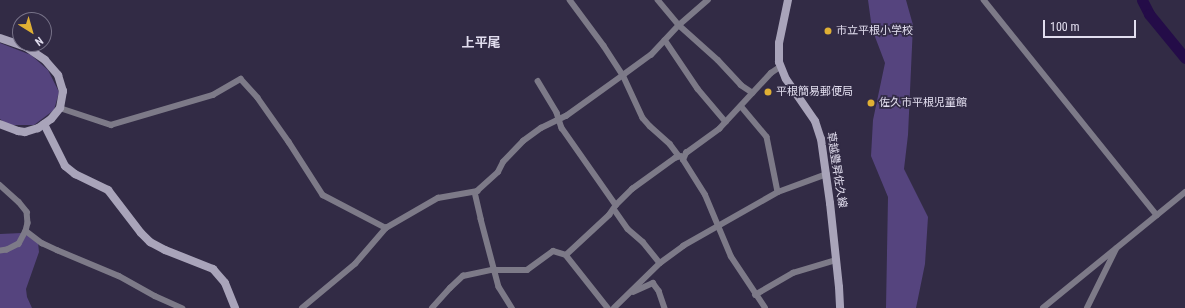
<!DOCTYPE html>
<meta charset="utf-8">
<style>
body{margin:0}
#map{position:relative;width:1185px;height:308px;overflow:hidden;background:#322b45;font-family:"Roboto Condensed","Noto Sans JP",sans-serif}
div>[style]{position:absolute}
.green>*{inset:0;background:#55447e}
.river>*{height:11px;margin:-5.5px;padding:0 5.5px;transform-origin:5.5px;border-radius:5.5px;background:#240c48}
.street>*{height:5.5px;margin:-2.75px;padding:0 2.75px;transform-origin:2.75px;border-radius:2.75px;background:#7d7a88}
.secondary>*{height:8px;margin:-4px;padding:0 4px;transform-origin:4px;border-radius:4px;background:#a9a4ba}
.dots>*{width:11px;height:11px;translate:-50% -50%;box-sizing:border-box;border:2px solid #322b45;border-radius:50%}
span{translate:-50% -50%;white-space:nowrap;text-align:center;line-height:1.15;-webkit-text-stroke:3.5px #322b45;paint-order:stroke}
.poi-label{font-size:11px;color:#e2deef}
.left{translate:0 -50%;text-align:left}
.street-label{font-size:11px;color:#e2deef}
.quarter-label{font-size:13px;color:#e2deef;font-weight:700}
.north{position:absolute;left:12px;top:12px;width:40px;height:40px;box-sizing:border-box;background:#322b45;border:1px solid #787389;border-radius:50%;rotate:143deg;font-size:11px;font-weight:700;line-height:16px;text-align:center;color:#e2deef}
.north::after{content:'';display:block;margin:auto;width:14px;height:18px;background:#e0b034;clip-path:polygon(50% 0,100% 100%,50% 72%,0 100%)}
.scale{position:absolute;left:1043px;top:20px;width:93px;height:18px;box-sizing:border-box;border:2px solid #e2deef;border-top:0;padding-left:5px;font-size:12px;line-height:14px;white-space:nowrap;color:#e2deef;-webkit-text-stroke:3px #322b45;paint-order:stroke}
</style>
<div id="map">
<div class="green">
<div style="clip-path:polygon(868px 0,906px 0,913px 25px,908px 135px,904px 169px,928px 217px,925px 264px,916px 308px,886px 308px,888px 197px,871px 156px,873px 120px,885px 63px,872px 29px)"></div>
<div style="clip-path:polygon(0 43px,31px 55px,48px 70px,59px 92px,54px 110px,34px 125px,8px 125px,0 119px)"></div>
<div style="clip-path:polygon(22px 233px,32px 236px,38px 242px,39px 252px,26px 289px,27px 297px,32px 308px,0 308px,0 234px)"></div>
</div>
<div class="river">
<div style="left:1142px;top:0;width:16px;rotate:63deg"></div>
<div style="left:1149px;top:14px;width:57px;rotate:50.7deg"></div>
</div>
<div class="street">
<div style="left:570px;top:0;width:57px;rotate:53.5deg"></div>
<div style="left:604px;top:46px;width:35px;rotate:57deg"></div>
<div style="left:623px;top:75px;width:34px;rotate:-36deg"></div>
<div style="left:651px;top:55px;width:41px;rotate:-47deg"></div>
<div style="left:679px;top:25px;width:38px;rotate:-41deg"></div>
<div style="left:658px;top:0;width:33px;rotate:50deg"></div>
<div style="left:679px;top:25px;width:52px;rotate:41.9deg"></div>
<div style="left:718px;top:60px;width:34px;rotate:47deg"></div>
<div style="left:741px;top:85px;width:14px;rotate:34deg"></div>
<div style="left:984px;top:0;width:276px;rotate:51.2deg"></div>
<div style="left:665px;top:40px;width:59px;rotate:56deg"></div>
<div style="left:698px;top:89px;width:43px;rotate:49.7deg"></div>
<div style="left:538px;top:81px;width:37px;rotate:59deg"></div>
<div style="left:557px;top:113px;width:16px;rotate:72deg"></div>
<div style="left:562px;top:128px;width:94px;rotate:55deg"></div>
<div style="left:741px;top:106px;width:40px;rotate:50deg"></div>
<div style="left:767px;top:137px;width:56px;rotate:78.7deg"></div>
<div style="left:60px;top:108px;width:54px;rotate:18.4deg"></div>
<div style="left:111px;top:125px;width:106px;rotate:-16.4deg"></div>
<div style="left:213px;top:95px;width:32px;rotate:-30deg"></div>
<div style="left:241px;top:79px;width:25px;rotate:48deg"></div>
<div style="left:258px;top:98px;width:54px;rotate:54.8deg"></div>
<div style="left:289px;top:142px;width:63px;rotate:57.3deg"></div>
<div style="left:323px;top:195px;width:71px;rotate:27.6deg"></div>
<div style="left:0;top:185px;width:25px;rotate:42deg"></div>
<div style="left:19px;top:202px;width:13px;rotate:51deg"></div>
<div style="left:27px;top:212px;width:11px;rotate:85deg"></div>
<div style="left:28px;top:223px;width:8px;rotate:104deg"></div>
<div style="left:26px;top:231px;width:15px;rotate:118deg"></div>
<div style="left:19px;top:244px;width:13px;rotate:153deg"></div>
<div style="left:7px;top:250px;width:7px;rotate:172deg"></div>
<div style="left:475px;top:192px;width:28px;rotate:77deg"></div>
<div style="left:481px;top:219px;width:70px;rotate:75.2deg"></div>
<div style="left:499px;top:287px;width:25px;rotate:58deg"></div>
<div style="left:614px;top:209px;width:24px;rotate:55deg"></div>
<div style="left:628px;top:229px;width:20px;rotate:41deg"></div>
<div style="left:643px;top:242px;width:27px;rotate:51deg"></div>
<div style="left:26px;top:231px;width:20px;rotate:37deg"></div>
<div style="left:42px;top:243px;width:17px;rotate:25deg"></div>
<div style="left:57px;top:250px;width:67px;rotate:22.8deg"></div>
<div style="left:119px;top:276px;width:41px;rotate:29.1deg"></div>
<div style="left:155px;top:296px;width:30px;rotate:24deg"></div>
<div style="left:566px;top:255px;width:59px;rotate:-42.9deg"></div>
<div style="left:609px;top:215px;width:12px;rotate:-55deg"></div>
<div style="left:616px;top:205px;width:23px;rotate:-45deg"></div>
<div style="left:632px;top:189px;width:53px;rotate:-35.8deg"></div>
<div style="left:675px;top:158px;width:6px;rotate:-18deg"></div>
<div style="left:633px;top:292px;width:22px;rotate:-24deg"></div>
<div style="left:653px;top:283px;width:10px;rotate:53deg"></div>
<div style="left:659px;top:291px;width:18px;rotate:71deg"></div>
<div style="left:755px;top:295px;width:44px;rotate:-30.1deg"></div>
<div style="left:793px;top:273px;width:45px;rotate:-16.8deg"></div>
<div style="left:302px;top:308px;width:69px;rotate:-39.7deg"></div>
<div style="left:355px;top:264px;width:48px;rotate:-49.3deg"></div>
<div style="left:386px;top:228px;width:60px;rotate:-30deg"></div>
<div style="left:438px;top:198px;width:40px;rotate:-10deg"></div>
<div style="left:477px;top:191px;width:28px;rotate:-42deg"></div>
<div style="left:498px;top:172px;width:11px;rotate:-63deg"></div>
<div style="left:503px;top:162px;width:29px;rotate:-46deg"></div>
<div style="left:523px;top:141px;width:22px;rotate:-36deg"></div>
<div style="left:541px;top:128px;width:28px;rotate:-26deg"></div>
<div style="left:566px;top:116px;width:70px;rotate:-35.7deg"></div>
<div style="left:623px;top:75px;width:47px;rotate:65.1deg"></div>
<div style="left:643px;top:118px;width:11px;rotate:49deg"></div>
<div style="left:650px;top:126px;width:27px;rotate:42deg"></div>
<div style="left:670px;top:144px;width:15px;rotate:53deg"></div>
<div style="left:432px;top:308px;width:27px;rotate:-48deg"></div>
<div style="left:450px;top:288px;width:18px;rotate:-43deg"></div>
<div style="left:463px;top:276px;width:30px;rotate:-12deg"></div>
<div style="left:492px;top:270px;width:35px"></div>
<div style="left:527px;top:270px;width:32px;rotate:-36deg"></div>
<div style="left:553px;top:251px;width:14px;rotate:17deg"></div>
<div style="left:566px;top:255px;width:68px;rotate:51.6deg"></div>
<div style="left:614px;top:308px;width:64px;rotate:-44.4deg"></div>
<div style="left:660px;top:263px;width:29px;rotate:-36deg"></div>
<div style="left:683px;top:246px;width:109px;rotate:-29.6deg"></div>
<div style="left:778px;top:192px;width:52px;rotate:-20.2deg"></div>
<div style="left:765px;top:308px;width:61px;rotate:-123.7deg"></div>
<div style="left:731px;top:257px;width:67px;rotate:-112.8deg"></div>
<div style="left:705px;top:195px;width:41px;rotate:-122.2deg"></div>
<div style="left:683px;top:160px;width:8px;rotate:-67deg"></div>
<div style="left:686px;top:153px;width:41px;rotate:-36deg"></div>
<div style="left:719px;top:129px;width:76px;rotate:-47.1deg"></div>
<div style="left:771px;top:73px;width:11px;rotate:-34deg"></div>
<div style="left:1043px;top:308px;width:183px;rotate:-39.2deg"></div>
<div style="left:1087px;top:308px;width:66px;rotate:-63.8deg"></div>
</div>
<div class="secondary">
<div style="left:788px;top:0;width:44px;rotate:101.8deg"></div>
<div style="left:779px;top:43px;width:19px;rotate:90deg"></div>
<div style="left:779px;top:62px;width:18px;rotate:68deg"></div>
<div style="left:786px;top:79px;width:51px;rotate:55.4deg"></div>
<div style="left:815px;top:121px;width:19px;rotate:72deg"></div>
<div style="left:821px;top:139px;width:65px;rotate:82deg"></div>
<div style="left:830px;top:203px;width:84px;rotate:83.9deg"></div>
<div style="left:839px;top:287px;width:21px;rotate:87deg"></div>
<div style="left:0;top:38px;width:28px;rotate:19deg"></div>
<div style="left:26px;top:47px;width:23px;rotate:34deg"></div>
<div style="left:45px;top:60px;width:20px;rotate:49deg"></div>
<div style="left:58px;top:75px;width:17px;rotate:73deg"></div>
<div style="left:63px;top:91px;width:17px;rotate:100deg"></div>
<div style="left:60px;top:108px;width:14px;rotate:129deg"></div>
<div style="left:51px;top:119px;width:16px;rotate:145deg"></div>
<div style="left:38px;top:128px;width:14px;rotate:163deg"></div>
<div style="left:25px;top:132px;width:7px;rotate:-172deg"></div>
<div style="left:18px;top:131px;width:19px;rotate:-159deg"></div>
<div style="left:44px;top:124px;width:47px;rotate:63.4deg"></div>
<div style="left:65px;top:166px;width:13px;rotate:39deg"></div>
<div style="left:75px;top:174px;width:37px;rotate:26deg"></div>
<div style="left:108px;top:190px;width:54px;rotate:52.5deg"></div>
<div style="left:141px;top:233px;width:13px;rotate:45deg"></div>
<div style="left:150px;top:242px;width:17px;rotate:28deg"></div>
<div style="left:165px;top:250px;width:52px;rotate:21.6deg"></div>
<div style="left:213px;top:269px;width:18px;rotate:49deg"></div>
<div style="left:225px;top:283px;width:27px;rotate:68deg"></div>
</div>
<div class="dots">
<div style="left:828px;top:31px;background:#e0b034"></div>
<div style="left:768px;top:92px;background:#e0b034"></div>
<div style="left:871px;top:103px;background:#e0b034"></div>
</div>
<div class="poi-label">
<span class="left" style="left:836px;top:31px">市立平根小学校</span>
<span class="left" style="left:776px;top:92px">平根簡易郵便局</span>
<span class="left" style="left:879px;top:103px">佐久市平根児童館</span>
</div>
<div class="street-label">
<span style="left:836px;top:170px;rotate:81deg">草越豊昇佐久線</span>
</div>
<div class="quarter-label">
<span style="left:481px;top:43px">上平尾</span>
</div>
<div class="north">N</div>
<div class="scale">100 m</div>
</div>
